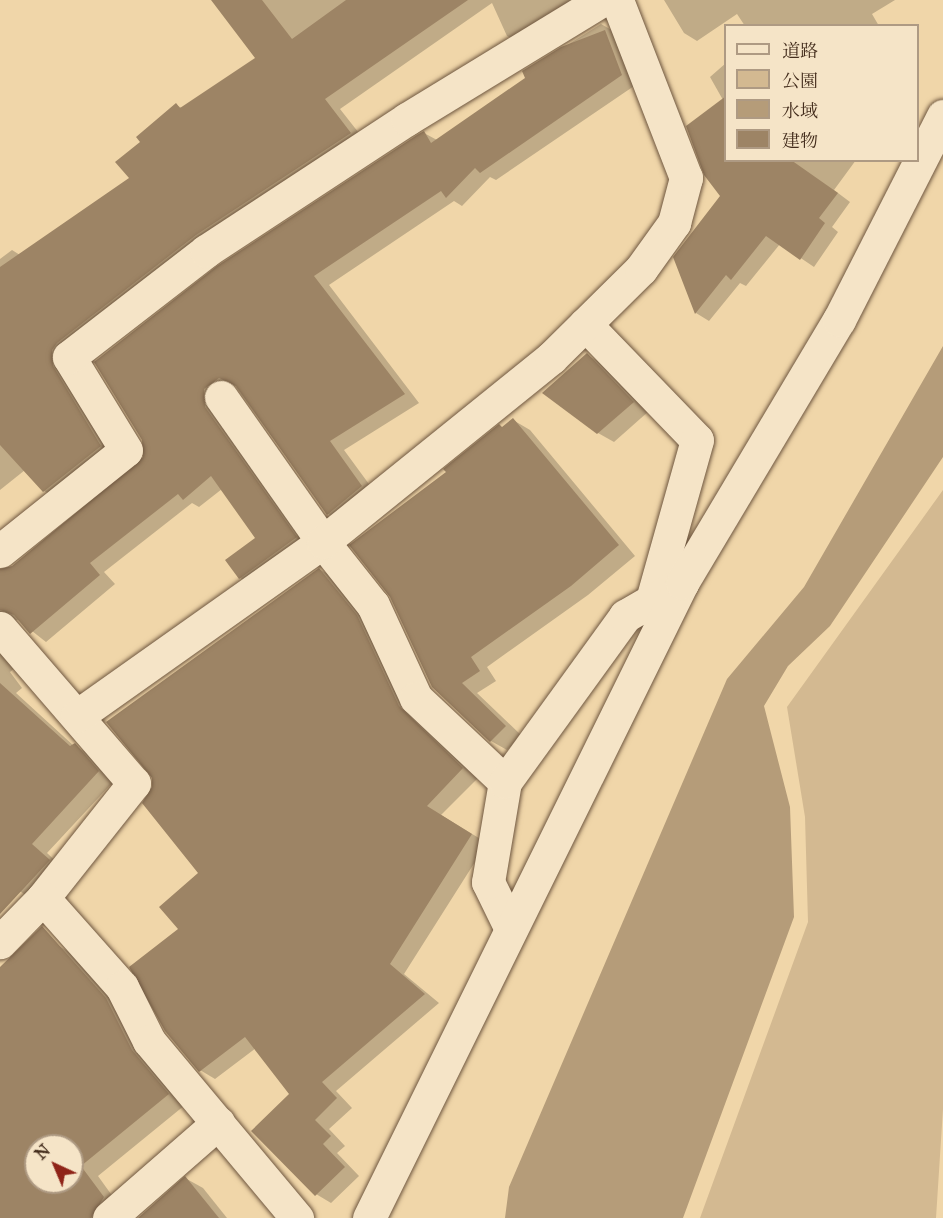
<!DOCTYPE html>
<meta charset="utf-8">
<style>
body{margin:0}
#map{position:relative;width:943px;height:1218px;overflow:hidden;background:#f0d6a9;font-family:"IM FELL Great Primer","Noto Serif JP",serif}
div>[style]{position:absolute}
.green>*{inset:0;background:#d3b991}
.water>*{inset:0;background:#b59c79}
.shadow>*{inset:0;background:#0003}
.building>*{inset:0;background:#9d8465}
.roads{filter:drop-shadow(0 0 2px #6e563f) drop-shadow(0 0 2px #6e563f)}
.minor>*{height:33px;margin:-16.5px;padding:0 16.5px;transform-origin:16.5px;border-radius:16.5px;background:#f5e4c7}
span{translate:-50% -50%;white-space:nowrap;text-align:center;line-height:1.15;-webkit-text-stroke:4.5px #f5e4c7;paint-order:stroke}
.legend{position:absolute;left:724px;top:24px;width:195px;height:138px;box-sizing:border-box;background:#f5e4c7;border:2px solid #ae9a83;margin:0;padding:8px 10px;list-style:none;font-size:18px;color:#432c1c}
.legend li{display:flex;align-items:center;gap:12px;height:30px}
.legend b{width:30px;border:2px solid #ae9a83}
.north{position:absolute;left:24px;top:1134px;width:60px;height:60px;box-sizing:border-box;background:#f5e4c7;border:2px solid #ae9a83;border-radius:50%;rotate:316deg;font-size:16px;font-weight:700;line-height:24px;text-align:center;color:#432c1c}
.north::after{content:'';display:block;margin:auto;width:21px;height:27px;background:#8f2418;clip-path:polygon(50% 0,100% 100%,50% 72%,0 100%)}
</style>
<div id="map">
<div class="green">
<div style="clip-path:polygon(943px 490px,943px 1109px,936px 1218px,700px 1218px,808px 922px,805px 817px,787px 707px)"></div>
</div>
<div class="water">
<div style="clip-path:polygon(943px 346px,943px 457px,830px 626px,788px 666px,764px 706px,790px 807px,794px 917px,683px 1218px,505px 1218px,509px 1187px,727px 679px,804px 587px)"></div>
</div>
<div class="shadow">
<div style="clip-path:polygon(213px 0,595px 0,522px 44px,507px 36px,492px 3px,340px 109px,366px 142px,67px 358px,116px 455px,60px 500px,44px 491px,25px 470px,0 490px,0 259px,12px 250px,20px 255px,131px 178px,142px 142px,176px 105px,182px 108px,257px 58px)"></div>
<div style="clip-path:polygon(664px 0,895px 0,872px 14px,879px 26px,745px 26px,737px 14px,697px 41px,684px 33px)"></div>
<div style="clip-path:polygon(601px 24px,617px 33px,637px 84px,496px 180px,490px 177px,462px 206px,454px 201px,329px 285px,419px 403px,344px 450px,377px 495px,343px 522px,328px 514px,235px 386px,219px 397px,311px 547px,255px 586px,240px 578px,257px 538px,222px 489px,199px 507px,192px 503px,104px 572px,115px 584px,46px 642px,18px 620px,3px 622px,0 631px,0 569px,12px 567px,144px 459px,143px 440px,424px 133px,437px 140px,527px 78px,524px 72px)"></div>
<div style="clip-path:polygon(726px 63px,726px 160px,856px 160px,834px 190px,850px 202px,832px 227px,838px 232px,814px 267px,780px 244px,746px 286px,740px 283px,709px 321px,696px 313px,674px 257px,722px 196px,723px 100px,710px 77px)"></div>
<div style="clip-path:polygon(587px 355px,603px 364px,649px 411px,614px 442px,598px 433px)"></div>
<div style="clip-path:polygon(513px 420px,530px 430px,635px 556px,588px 595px,487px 667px,496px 681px,477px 693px,522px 736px,507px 750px,491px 741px,433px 686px,503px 428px)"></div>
<div style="clip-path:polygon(319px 569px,335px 578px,478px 778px,441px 815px,487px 843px,404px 974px,439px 1003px,336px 1091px,352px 1108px,329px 1129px,345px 1146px,337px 1153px,359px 1176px,331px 1203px,316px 1194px,291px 1094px,256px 1048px,215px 1079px,200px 1070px,180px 929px)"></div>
<div style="clip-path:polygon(0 647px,16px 667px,10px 672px,22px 688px,16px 693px,74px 746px,90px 754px,114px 781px,47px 853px,64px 869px,35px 902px,6px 881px,0 885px)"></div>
<div style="clip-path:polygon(evenodd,59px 946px,76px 956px,124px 1009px,185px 1105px,98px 1176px,121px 1208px,112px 1218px,0 1218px,0 988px,59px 946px,36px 1146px,72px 1146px,72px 1182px,36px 1182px,36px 1146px)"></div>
<div style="clip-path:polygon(185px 1178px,203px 1188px,227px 1218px,140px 1218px)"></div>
</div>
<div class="building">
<div style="clip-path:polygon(211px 0,262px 0,292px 39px,346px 0,468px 0,325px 99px,351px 133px,196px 235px,57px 343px,52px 350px,53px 366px,101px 446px,43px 492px,0 445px,0 267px,129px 178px,115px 162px,140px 142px,136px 137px,176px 103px,180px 108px,255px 58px)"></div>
<div style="clip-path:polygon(605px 30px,622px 75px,480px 173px,475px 168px,446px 198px,441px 191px,314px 276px,405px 394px,330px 441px,362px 486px,327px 515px,236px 386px,219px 378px,204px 389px,205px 407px,297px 537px,239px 579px,225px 560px,255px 538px,211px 476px,183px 500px,178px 494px,90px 563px,100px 575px,30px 634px,14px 615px,0 610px,0 569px,12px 566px,143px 457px,142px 440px,94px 362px,217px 266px,417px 135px,424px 131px,431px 143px,525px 78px,522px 71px,561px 47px)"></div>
<div style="clip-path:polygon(726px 96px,726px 160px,791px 160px,838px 193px,819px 218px,825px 223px,800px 260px,766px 236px,731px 280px,726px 275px,695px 314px,673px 257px,720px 196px,704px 175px,686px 126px)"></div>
<div style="clip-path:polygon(587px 353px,634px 402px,597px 434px,542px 393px)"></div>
<div style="clip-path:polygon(513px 418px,619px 545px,571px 586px,471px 657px,480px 671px,462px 683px,506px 726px,490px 742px,432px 687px,390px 597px,349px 545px,446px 472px,443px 469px,499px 424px,502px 427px)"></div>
<div style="clip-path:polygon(319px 568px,357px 615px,399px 706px,463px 768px,427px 806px,472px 834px,390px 964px,425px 994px,322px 1082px,337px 1098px,315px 1120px,331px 1136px,323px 1144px,345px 1167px,315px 1196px,251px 1131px,289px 1094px,245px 1037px,199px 1072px,165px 1031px,129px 967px,178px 929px,159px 907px,198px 873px,142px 803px,152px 787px,152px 778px,106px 722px)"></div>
<div style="clip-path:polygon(0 683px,70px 746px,75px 743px,99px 771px,32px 844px,50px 860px,0 914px)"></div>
<div style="clip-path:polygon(evenodd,42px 926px,106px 998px,132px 1050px,169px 1094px,81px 1166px,104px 1197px,91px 1218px,0 1218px,0 967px,42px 926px,36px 1146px,72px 1146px,72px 1182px,36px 1182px,36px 1146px)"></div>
<div style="clip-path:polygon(185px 1176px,219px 1218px,138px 1218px)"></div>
</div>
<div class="roads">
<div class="minor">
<div style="left:585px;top:324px;width:161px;rotate:46deg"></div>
<div style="left:697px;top:440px;width:166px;rotate:105.7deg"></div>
<div style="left:221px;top:397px;width:177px;rotate:54.9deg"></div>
<div style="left:323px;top:542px;width:80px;rotate:51.6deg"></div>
<div style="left:373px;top:605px;width:102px;rotate:65.2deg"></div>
<div style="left:416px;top:698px;width:122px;rotate:43.3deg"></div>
<div style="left:0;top:551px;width:161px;rotate:-38.7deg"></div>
<div style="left:126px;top:450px;width:109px;rotate:-121.5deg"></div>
<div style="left:69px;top:357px;width:173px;rotate:-37.7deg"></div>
<div style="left:206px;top:251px;width:240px;rotate:-33.3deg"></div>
<div style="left:407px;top:119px;width:228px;rotate:-31.4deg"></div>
<div style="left:0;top:628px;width:205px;rotate:49.2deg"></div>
<div style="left:134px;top:783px;width:147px;rotate:128.4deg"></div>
<div style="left:43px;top:898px;width:62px;rotate:134.3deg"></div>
<div style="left:77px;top:716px;width:301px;rotate:-35.3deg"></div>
<div style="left:323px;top:542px;width:293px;rotate:-38.9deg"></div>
<div style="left:551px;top:358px;width:127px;rotate:-44.7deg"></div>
<div style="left:641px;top:269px;width:57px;rotate:-54.3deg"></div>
<div style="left:674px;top:223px;width:47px;rotate:-75.1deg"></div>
<div style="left:686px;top:178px;width:191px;rotate:-111.2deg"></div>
<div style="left:43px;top:898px;width:119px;rotate:48.4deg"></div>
<div style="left:122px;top:987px;width:60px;rotate:63.4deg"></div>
<div style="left:149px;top:1041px;width:231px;rotate:50.1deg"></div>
<div style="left:510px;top:927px;width:50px;rotate:-116.1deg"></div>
<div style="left:488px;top:882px;width:101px;rotate:-80.4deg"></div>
<div style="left:505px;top:782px;width:205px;rotate:-54.1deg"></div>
<div style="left:625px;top:616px;width:66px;rotate:-30.1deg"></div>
<div style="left:109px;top:1218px;width:145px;rotate:-41.1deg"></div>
<div style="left:369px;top:1218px;width:708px;rotate:-63.76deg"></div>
<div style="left:682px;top:583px;width:306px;rotate:-59.2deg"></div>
<div style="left:839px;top:320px;width:229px;rotate:-63deg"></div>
</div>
</div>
<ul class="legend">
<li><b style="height:8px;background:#f5e4c7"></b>道路</li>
<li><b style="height:16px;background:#d3b991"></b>公園</li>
<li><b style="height:16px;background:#b59c79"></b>水域</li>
<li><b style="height:16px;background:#9d8465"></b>建物</li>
</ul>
<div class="north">N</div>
</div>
